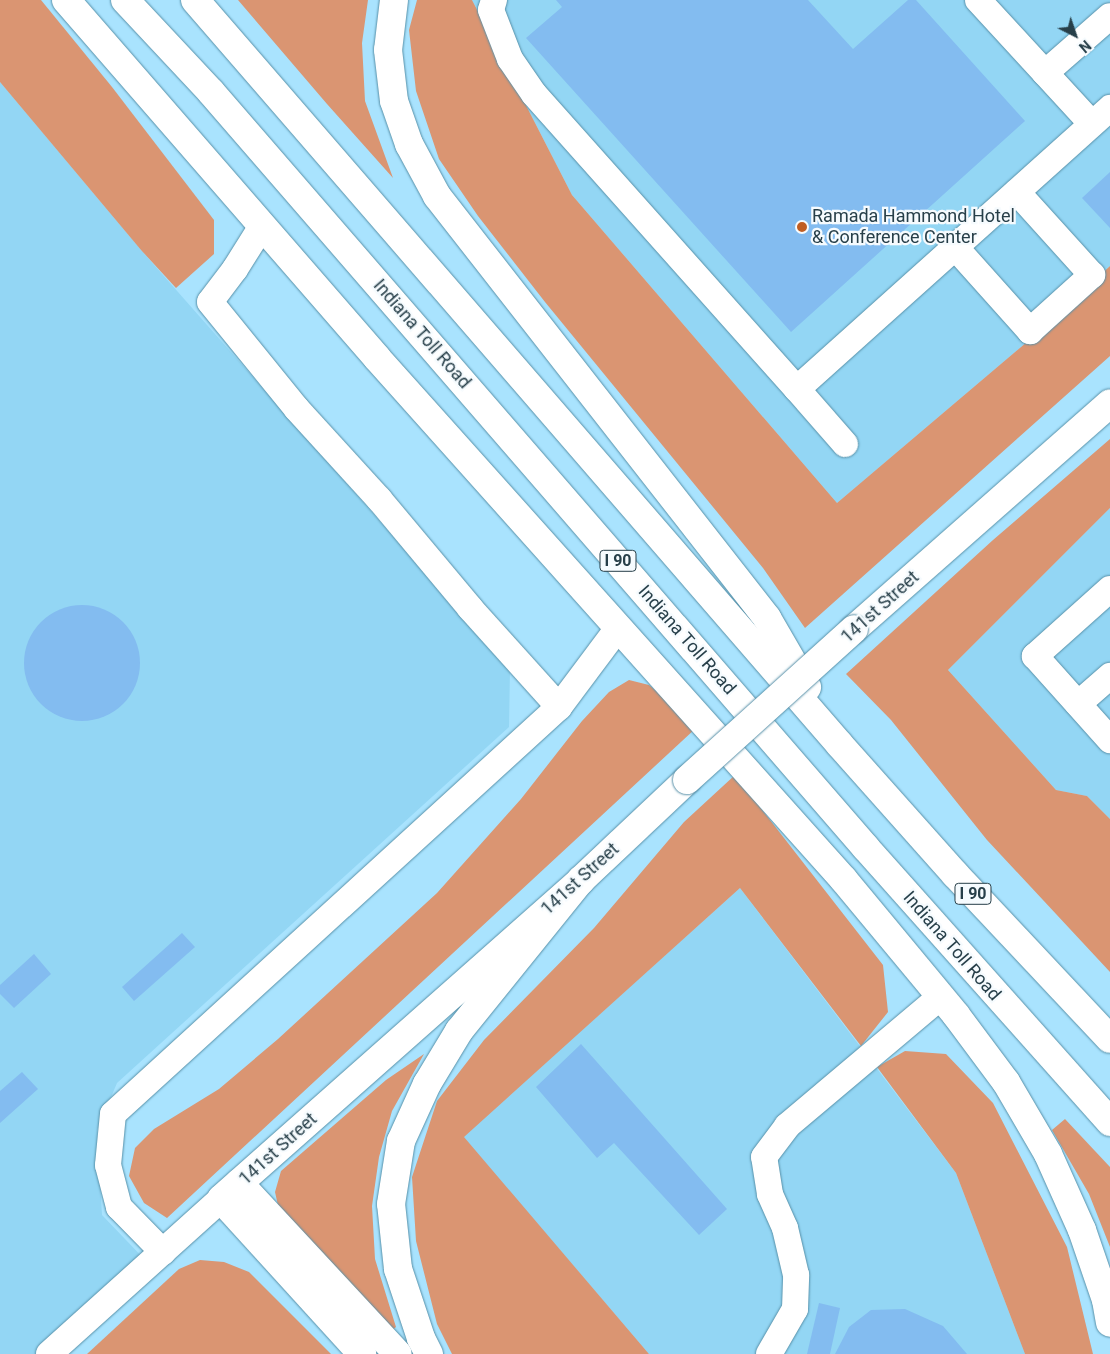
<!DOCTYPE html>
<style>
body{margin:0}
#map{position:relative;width:1110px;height:1354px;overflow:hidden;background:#a9e3fe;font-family:Roboto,sans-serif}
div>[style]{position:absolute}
.built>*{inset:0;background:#93d6f4}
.green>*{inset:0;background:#da9572}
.building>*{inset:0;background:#83bcf0}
.round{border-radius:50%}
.roads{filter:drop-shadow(0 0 1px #5790a8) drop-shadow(0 0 1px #5790a8)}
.minor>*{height:26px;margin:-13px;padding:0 13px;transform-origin:13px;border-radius:13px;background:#fff}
.major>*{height:28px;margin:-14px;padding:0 14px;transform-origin:14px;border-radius:14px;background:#fff}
.highway>*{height:28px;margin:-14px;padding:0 14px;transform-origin:14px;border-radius:14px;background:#fff}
.bridges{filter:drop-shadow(0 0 1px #5790a8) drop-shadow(0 0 1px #5790a8)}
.major-bridge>*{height:28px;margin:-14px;padding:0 14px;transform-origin:14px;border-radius:14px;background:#fff}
.dots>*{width:14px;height:14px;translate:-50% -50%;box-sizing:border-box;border:2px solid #f6fbfe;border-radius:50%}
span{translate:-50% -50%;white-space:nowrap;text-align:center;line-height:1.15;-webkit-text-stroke:4.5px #f6fbfe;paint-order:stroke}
.shield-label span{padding:1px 4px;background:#f6fbfe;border:1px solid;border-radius:4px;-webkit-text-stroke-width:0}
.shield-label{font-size:16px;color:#273f49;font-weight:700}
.poi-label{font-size:18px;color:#273f49}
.left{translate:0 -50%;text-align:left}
.street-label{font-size:18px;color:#273f49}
.north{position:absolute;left:1050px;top:10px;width:50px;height:50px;-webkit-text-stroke:4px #f6fbfe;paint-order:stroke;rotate:139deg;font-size:14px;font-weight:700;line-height:20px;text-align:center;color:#273f49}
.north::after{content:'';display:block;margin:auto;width:18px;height:22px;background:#273f49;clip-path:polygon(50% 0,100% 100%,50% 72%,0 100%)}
</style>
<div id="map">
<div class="built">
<div style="clip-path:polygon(472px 0,1110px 0,1110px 266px,1034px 336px,837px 503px,572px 195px)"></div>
<div style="clip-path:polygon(0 82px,141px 250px,510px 669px,509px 727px,117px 1083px,97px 1130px,102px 1215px,149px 1264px,49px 1354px,0 1354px)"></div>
<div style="clip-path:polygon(1110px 508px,1110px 819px,1087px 796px,1056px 790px,948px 670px)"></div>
<div style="clip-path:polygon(740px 888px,956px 1173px,1025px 1354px,649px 1354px,463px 1137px)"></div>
</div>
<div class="green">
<div style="clip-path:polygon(0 0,41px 0,112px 87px,214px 220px,214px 254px,176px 288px,141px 250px,0 82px)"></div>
<div style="clip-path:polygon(238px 0,368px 0,362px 43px,365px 101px,393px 178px,327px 104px)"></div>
<div style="clip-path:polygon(417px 0,472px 0,572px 195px,837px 503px,1034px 336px,1110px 266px,1110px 356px,805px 628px,763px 568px,545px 302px,478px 216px,439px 159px,416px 91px,409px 30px)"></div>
<div style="clip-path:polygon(1110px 439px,1110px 508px,948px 670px,1056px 790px,1087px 796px,1110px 819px,1110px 972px,987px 840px,891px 720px,846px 674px,993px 540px)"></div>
<div style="clip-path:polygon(629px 680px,649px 685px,673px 705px,695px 729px,167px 1218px,144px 1203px,129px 1176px,135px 1148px,154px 1129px,219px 1089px,278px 1039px,437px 893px,521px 799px,582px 721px,609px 692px)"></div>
<div style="clip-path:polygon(735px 775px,883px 965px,888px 1012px,861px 1046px,740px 888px,464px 1137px,649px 1354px,452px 1354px,437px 1324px,416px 1241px,412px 1177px,437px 1101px,484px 1040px,594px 928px,684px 822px)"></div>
<div style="clip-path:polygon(905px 1051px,946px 1054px,993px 1103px,1067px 1247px,1093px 1354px,1025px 1354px,956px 1173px,877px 1067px)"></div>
<div style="clip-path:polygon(424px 1054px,392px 1111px,379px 1157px,372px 1206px,375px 1259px,396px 1327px,391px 1331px,279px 1210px,275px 1192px,281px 1171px,386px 1080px)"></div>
<div style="clip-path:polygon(1065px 1119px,1110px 1167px,1110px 1247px,1089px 1194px,1052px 1130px)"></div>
<div style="clip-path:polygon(200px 1260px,224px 1262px,249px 1272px,331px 1354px,87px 1354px,179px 1269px)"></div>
</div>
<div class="building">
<div style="clip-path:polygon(556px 0,808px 0,853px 49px,908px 0,916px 0,1025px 121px,791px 332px,526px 38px,562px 7px)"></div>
<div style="clip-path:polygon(1110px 172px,1110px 228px,1082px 198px)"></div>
<div class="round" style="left:24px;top:605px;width:116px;height:116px"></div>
<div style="clip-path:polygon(182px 933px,195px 947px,134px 1001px,122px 987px)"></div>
<div style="clip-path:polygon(34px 954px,51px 974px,14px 1008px,0 994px,0 985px)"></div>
<div style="clip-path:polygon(581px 1044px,727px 1209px,699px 1235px,614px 1143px,597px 1158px,536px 1087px)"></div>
<div style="clip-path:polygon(22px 1072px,38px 1089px,0 1123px,0 1091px)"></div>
<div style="clip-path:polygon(819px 1303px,840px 1308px,830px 1354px,807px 1354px)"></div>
<div style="clip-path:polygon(905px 1309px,943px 1326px,967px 1354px,835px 1354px,849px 1327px,871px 1310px)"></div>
</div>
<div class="roads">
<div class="minor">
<div style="left:494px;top:0;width:10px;rotate:107deg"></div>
<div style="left:491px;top:10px;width:53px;rotate:68.8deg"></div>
<div style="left:510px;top:59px;width:42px;rotate:55.6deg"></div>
<div style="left:534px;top:94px;width:395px;rotate:48.3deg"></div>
<div style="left:797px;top:389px;width:421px;rotate:-41.9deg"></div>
<div style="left:978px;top:0;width:168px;rotate:47.4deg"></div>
<div style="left:1045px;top:73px;width:86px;rotate:-41.2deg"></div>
<div style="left:262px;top:226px;width:51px;rotate:122.1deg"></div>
<div style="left:235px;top:269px;width:41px;rotate:127.1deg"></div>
<div style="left:210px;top:302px;width:138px;rotate:50.9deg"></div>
<div style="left:297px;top:409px;width:122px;rotate:47.7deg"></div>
<div style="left:379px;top:499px;width:142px;rotate:50.1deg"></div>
<div style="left:470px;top:608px;width:133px;rotate:48deg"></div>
<div style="left:955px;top:247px;width:113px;rotate:48.2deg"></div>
<div style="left:1030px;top:331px;width:84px;rotate:-42.1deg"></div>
<div style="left:1092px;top:275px;width:112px;rotate:-132.1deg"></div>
<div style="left:797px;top:389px;width:73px;rotate:48.9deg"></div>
<div style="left:1110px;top:589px;width:101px;rotate:138.2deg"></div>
<div style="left:1035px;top:656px;width:113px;rotate:48.2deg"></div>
<div style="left:1078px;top:704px;width:43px;rotate:-41.2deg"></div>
<div style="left:163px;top:1252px;width:63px;rotate:-134.4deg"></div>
<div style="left:119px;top:1207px;width:43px;rotate:-104.7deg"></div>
<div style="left:108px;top:1165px;width:51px;rotate:-84.4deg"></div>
<div style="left:113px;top:1114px;width:604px;rotate:-42.38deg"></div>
<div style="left:559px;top:707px;width:99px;rotate:-53.2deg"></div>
<div style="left:49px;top:1354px;width:232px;rotate:-42deg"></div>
<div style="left:769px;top:1354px;width:52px;rotate:-60deg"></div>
<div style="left:795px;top:1309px;width:34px;rotate:-88deg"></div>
<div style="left:796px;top:1275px;width:48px;rotate:-103.2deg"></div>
<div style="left:785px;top:1228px;width:37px;rotate:-114deg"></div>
<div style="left:770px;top:1194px;width:37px;rotate:-99deg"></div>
<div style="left:764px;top:1157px;width:39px;rotate:-53deg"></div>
<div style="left:787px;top:1126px;width:200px;rotate:-40.1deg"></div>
</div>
<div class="major">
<div style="left:854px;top:629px;width:341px;rotate:-41.4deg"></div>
<div style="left:222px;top:1198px;width:480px;rotate:-41.5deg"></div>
<div style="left:581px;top:880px;width:146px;rotate:-43.3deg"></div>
</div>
<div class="highway">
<div style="left:66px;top:0;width:474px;rotate:49deg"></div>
<div style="left:377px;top:358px;width:700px;rotate:48.18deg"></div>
<div style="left:844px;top:880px;width:175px;rotate:50.3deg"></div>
<div style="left:956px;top:1015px;width:84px;rotate:53.3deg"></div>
<div style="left:1006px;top:1082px;width:83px;rotate:59.7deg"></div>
<div style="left:1048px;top:1154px;width:83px;rotate:65.9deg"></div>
<div style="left:1082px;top:1230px;width:74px;rotate:71.1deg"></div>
<div style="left:1106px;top:1300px;width:23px;rotate:80deg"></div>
<div style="left:125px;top:0;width:126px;rotate:46.9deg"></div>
<div style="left:211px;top:92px;width:1000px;rotate:49.09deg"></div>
<div style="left:866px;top:848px;width:367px;rotate:48.3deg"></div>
<div style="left:195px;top:0;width:985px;rotate:49.11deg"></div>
<div style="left:840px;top:745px;width:173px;rotate:48.3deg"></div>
<div style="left:955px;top:874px;width:226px;rotate:46.8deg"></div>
<div style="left:394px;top:0;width:50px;rotate:96.8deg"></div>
<div style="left:388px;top:50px;width:51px;rotate:83.3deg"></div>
<div style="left:394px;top:101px;width:46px;rotate:70.8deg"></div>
<div style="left:409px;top:144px;width:59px;rotate:61.7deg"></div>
<div style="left:437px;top:196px;width:536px;rotate:51.97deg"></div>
<div style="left:767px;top:618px;width:80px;rotate:59.9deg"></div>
<div style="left:239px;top:1183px;width:233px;rotate:47.1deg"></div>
<div style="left:221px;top:1199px;width:210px;rotate:47.7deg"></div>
<div style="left:429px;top:1354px;width:18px;rotate:-117deg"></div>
<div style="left:421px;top:1338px;width:73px;rotate:-108.4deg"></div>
<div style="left:398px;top:1269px;width:65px;rotate:-96.1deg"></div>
<div style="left:391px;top:1204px;width:64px;rotate:-81deg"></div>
<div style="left:401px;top:1141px;width:63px;rotate:-65.5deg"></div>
<div style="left:427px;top:1084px;width:62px;rotate:-58.9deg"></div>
<div style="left:459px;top:1031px;width:194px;rotate:-51.1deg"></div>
</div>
</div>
<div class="bridges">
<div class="major-bridge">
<div style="left:687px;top:780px;width:225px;rotate:-42.1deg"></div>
</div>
</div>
<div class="dots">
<div style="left:802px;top:227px;background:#c05e23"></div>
</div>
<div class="shield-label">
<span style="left:618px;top:561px">I 90</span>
<span style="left:973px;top:894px">I 90</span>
</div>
<div class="poi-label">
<span class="left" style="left:812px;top:227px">Ramada Hammond Hotel<br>&amp; Conference Center</span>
</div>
<div class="street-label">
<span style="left:422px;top:334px;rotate:49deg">Indiana Toll Road</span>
<span style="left:880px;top:607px;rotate:-42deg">141st Street</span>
<span style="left:687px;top:640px;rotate:49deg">Indiana Toll Road</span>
<span style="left:580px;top:879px;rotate:-42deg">141st Street</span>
<span style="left:952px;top:946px;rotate:49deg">Indiana Toll Road</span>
<span style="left:278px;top:1149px;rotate:-42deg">141st Street</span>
</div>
<div class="north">N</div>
</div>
